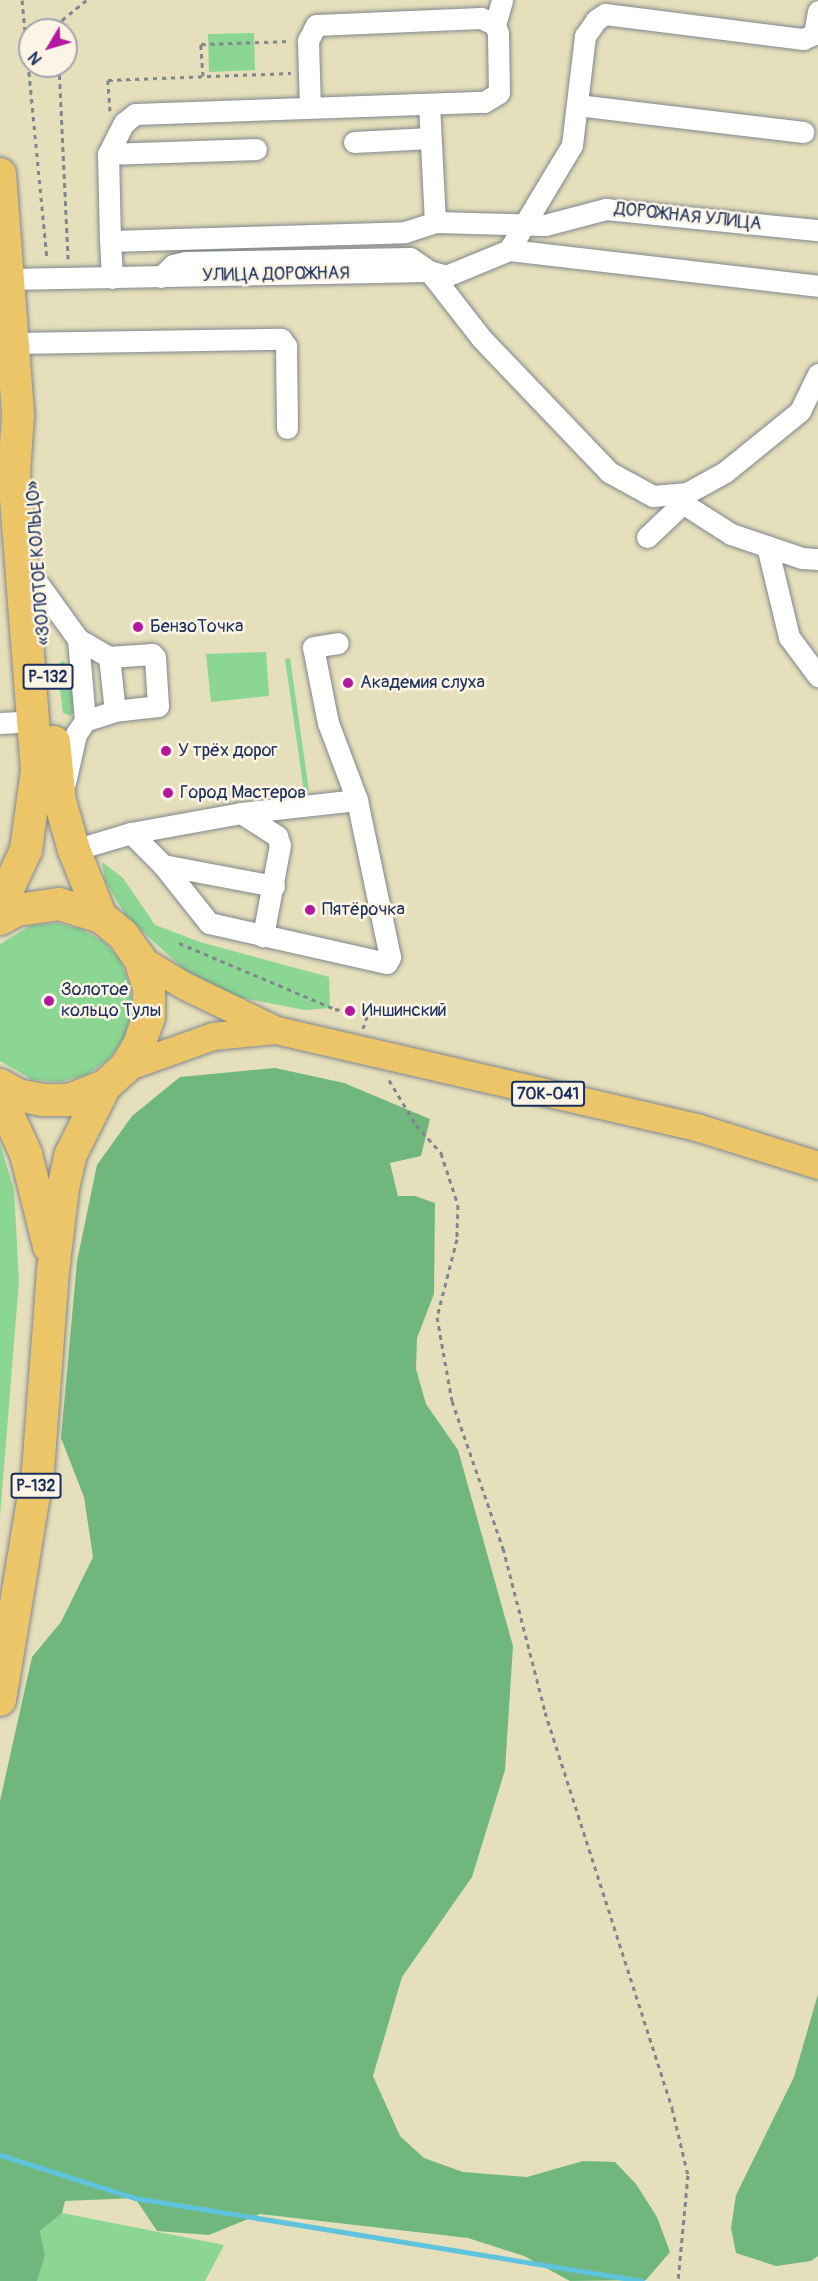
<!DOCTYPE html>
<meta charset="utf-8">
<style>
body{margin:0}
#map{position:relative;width:818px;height:2281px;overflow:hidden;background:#e5dfbb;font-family:Pangolin,sans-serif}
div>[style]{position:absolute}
.green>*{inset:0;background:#8bd693}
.forest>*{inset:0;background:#70b77d}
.stream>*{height:5px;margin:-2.5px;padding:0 2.5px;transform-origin:2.5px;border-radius:2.5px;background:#5fc3dd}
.path>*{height:3px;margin-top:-1.5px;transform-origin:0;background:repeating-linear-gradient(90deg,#80878c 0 4.5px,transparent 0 9px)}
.roads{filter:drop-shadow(0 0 2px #80878c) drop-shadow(0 0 2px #80878c)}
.minor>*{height:21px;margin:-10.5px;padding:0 10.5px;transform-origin:10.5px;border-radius:10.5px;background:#fff}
.major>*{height:27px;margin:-13.5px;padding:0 13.5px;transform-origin:13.5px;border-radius:13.5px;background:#ecc569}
.highway>*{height:32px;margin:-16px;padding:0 16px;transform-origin:16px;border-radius:16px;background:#ecc569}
.dots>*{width:16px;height:16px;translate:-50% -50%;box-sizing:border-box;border:3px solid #fcf5e5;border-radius:50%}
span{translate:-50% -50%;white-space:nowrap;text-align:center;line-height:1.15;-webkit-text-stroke:5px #fcf5e5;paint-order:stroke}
.shield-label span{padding:2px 4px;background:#fcf5e5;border:2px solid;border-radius:4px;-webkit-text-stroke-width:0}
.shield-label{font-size:16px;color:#1b2f5e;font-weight:700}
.street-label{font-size:18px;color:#1b2f5e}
.poi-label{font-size:18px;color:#1b2f5e}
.left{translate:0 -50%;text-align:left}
.north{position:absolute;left:18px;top:18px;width:60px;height:60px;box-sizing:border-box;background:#fcf5e5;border:2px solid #a2a6af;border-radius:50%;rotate:232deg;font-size:16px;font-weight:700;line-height:24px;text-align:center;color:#1b2f5e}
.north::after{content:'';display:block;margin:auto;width:21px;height:27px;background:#b5179e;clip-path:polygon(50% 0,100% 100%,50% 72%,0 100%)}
</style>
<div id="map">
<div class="green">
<div style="clip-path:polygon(254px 33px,255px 70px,209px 72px,208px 34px)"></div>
<div style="clip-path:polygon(266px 652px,269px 696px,211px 702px,206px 654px)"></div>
<div style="clip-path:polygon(290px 658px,309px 791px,304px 792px,285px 659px)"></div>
<div style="clip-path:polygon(63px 661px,70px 667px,75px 712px,70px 716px,63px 713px,57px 665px)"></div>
<div style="clip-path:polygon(102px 862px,123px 878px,155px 925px,200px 942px,329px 977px,330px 1008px,305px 1010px,237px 997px,189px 974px,126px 916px,105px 881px)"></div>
<div style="clip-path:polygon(56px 923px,81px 929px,103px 941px,120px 960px,130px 985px,132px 1012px,124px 1038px,108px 1060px,86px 1075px,60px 1082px,33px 1080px,0 1061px,0 944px,30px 926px)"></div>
<div style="clip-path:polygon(0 1144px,14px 1190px,19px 1281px,0 1516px)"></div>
<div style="clip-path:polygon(62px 2213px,224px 2245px,205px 2281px,37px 2281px,45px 2256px,40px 2231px)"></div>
</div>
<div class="forest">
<div style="clip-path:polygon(275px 1068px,344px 1083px,430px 1119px,421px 1156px,390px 1163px,398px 1196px,415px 1196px,435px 1203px,434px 1294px,417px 1338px,416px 1369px,426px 1404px,458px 1450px,513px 1646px,505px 1770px,472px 1877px,402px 1977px,373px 2076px,400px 2136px,424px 2158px,463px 2172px,527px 2177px,583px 2161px,615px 2162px,636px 2184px,657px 2217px,670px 2252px,646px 2280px,570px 2281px,524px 2256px,468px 2238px,260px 2214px,209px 2235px,157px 2231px,135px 2198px,65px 2201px,62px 2213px,40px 2231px,45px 2256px,37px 2281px,0 2281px,0 1801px,32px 1657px,61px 1622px,93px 1557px,84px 1497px,61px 1438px,77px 1261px,97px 1165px,132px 1116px,180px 1077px)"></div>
<div style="clip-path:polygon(818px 1994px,818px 2256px,811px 2261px,776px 2266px,736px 2253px,731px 2228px,736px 2195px,794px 2077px)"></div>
</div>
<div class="stream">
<div style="left:0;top:2155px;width:142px;rotate:17.7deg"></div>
<div style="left:135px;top:2198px;width:514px;rotate:9.3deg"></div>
</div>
<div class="path">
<div style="left:22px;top:0;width:260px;rotate:84.5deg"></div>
<div style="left:57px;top:30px;width:11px;rotate:-63deg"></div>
<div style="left:62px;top:20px;width:32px;rotate:-39deg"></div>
<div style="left:59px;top:66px;width:193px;rotate:87.3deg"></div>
<div style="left:203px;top:76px;width:32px;rotate:-94deg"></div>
<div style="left:201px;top:44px;width:90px;rotate:-1.9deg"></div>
<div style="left:110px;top:111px;width:31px;rotate:-94deg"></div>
<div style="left:108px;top:80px;width:183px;rotate:-2.2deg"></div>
<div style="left:179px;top:943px;width:169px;rotate:22.9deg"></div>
<div style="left:335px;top:1009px;width:33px;rotate:12deg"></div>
<div style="left:367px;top:1016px;width:13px;rotate:108deg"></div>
<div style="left:389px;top:1080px;width:52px;rotate:59deg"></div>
<div style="left:416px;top:1125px;width:38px;rotate:48deg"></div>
<div style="left:441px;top:1153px;width:55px;rotate:71.9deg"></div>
<div style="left:458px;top:1205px;width:34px;rotate:92deg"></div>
<div style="left:457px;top:1239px;width:81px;rotate:104.4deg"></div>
<div style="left:437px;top:1317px;width:85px;rotate:79.9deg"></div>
<div style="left:452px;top:1401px;width:156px;rotate:70.9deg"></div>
<div style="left:503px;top:1548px;width:169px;rotate:75.6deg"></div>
<div style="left:545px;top:1712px;width:416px;rotate:72.2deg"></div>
<div style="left:672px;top:2108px;width:69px;rotate:76.6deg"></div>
<div style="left:688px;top:2175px;width:106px;rotate:95.4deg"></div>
</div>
<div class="roads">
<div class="minor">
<div style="left:495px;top:25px;width:26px;rotate:-74deg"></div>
<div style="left:429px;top:104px;width:118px;rotate:87.1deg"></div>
<div style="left:577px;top:105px;width:228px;rotate:6.8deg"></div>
<div style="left:354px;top:142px;width:76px;rotate:-3deg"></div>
<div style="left:108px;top:154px;width:148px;rotate:-1.9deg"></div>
<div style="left:110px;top:241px;width:87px;rotate:-91.3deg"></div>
<div style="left:108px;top:154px;width:35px;rotate:-63deg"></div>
<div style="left:124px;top:123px;width:14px;rotate:-39deg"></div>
<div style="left:135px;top:114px;width:349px;rotate:-2deg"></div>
<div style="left:484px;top:102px;width:17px;rotate:-31deg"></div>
<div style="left:499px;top:93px;width:60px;rotate:-91deg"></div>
<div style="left:498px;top:33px;width:9px;rotate:-111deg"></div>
<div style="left:495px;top:25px;width:16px;rotate:-153deg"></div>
<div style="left:481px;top:18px;width:165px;rotate:177.6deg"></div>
<div style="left:316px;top:25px;width:18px;rotate:117deg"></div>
<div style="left:308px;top:41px;width:66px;rotate:88.3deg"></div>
<div style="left:509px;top:250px;width:311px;rotate:6.6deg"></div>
<div style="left:161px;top:277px;width:17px;rotate:-45deg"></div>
<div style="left:173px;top:265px;width:13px;rotate:-13deg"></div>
<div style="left:186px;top:262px;width:224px;rotate:-1deg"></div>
<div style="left:410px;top:258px;width:23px;rotate:34deg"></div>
<div style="left:429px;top:271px;width:86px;rotate:52.1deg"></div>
<div style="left:482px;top:339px;width:184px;rotate:46.3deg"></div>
<div style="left:609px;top:472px;width:50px;rotate:28.6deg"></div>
<div style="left:653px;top:496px;width:34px;rotate:-5deg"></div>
<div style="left:687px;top:493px;width:43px;rotate:-28.9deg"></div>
<div style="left:725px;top:472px;width:97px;rotate:-39.1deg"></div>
<div style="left:800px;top:411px;width:41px;rotate:-64.1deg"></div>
<div style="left:112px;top:278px;width:37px;rotate:-93deg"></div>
<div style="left:110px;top:241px;width:295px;rotate:-1.7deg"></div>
<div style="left:405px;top:232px;width:32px;rotate:-18deg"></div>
<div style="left:435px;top:222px;width:110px;rotate:1.6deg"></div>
<div style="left:545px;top:225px;width:63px;rotate:-14.7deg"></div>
<div style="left:606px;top:209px;width:213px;rotate:5.7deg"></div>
<div style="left:9px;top:279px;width:420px;rotate:-1.1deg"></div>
<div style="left:429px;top:271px;width:18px;rotate:16deg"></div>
<div style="left:446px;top:276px;width:68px;rotate:-22.4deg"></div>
<div style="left:509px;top:250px;width:122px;rotate:-59deg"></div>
<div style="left:572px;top:145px;width:110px;rotate:-83.2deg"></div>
<div style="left:585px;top:36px;width:19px;rotate:-55deg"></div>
<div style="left:596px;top:20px;width:11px;rotate:-34deg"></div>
<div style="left:605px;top:14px;width:200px;rotate:7.2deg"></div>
<div style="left:803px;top:39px;width:12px;rotate:-24deg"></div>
<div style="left:814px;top:34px;width:23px;rotate:-80deg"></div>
<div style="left:14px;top:343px;width:267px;rotate:-0.9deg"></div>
<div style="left:281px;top:339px;width:9px;rotate:54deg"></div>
<div style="left:286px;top:346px;width:82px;rotate:89.3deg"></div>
<div style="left:673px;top:497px;width:69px;rotate:32.5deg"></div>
<div style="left:731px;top:534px;width:75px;rotate:18.7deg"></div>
<div style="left:802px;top:558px;width:16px;rotate:4deg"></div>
<div style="left:647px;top:537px;width:50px;rotate:-43.4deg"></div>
<div style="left:767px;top:546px;width:94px;rotate:76.4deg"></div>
<div style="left:789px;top:637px;width:49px;rotate:53.4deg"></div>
<div style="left:39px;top:585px;width:67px;rotate:54.2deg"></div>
<div style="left:78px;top:639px;width:36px;rotate:30deg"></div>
<div style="left:109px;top:657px;width:43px;rotate:-4deg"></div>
<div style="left:152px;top:654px;width:4px;rotate:45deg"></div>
<div style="left:155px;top:657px;width:49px;rotate:86.5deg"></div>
<div style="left:158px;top:706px;width:43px;rotate:173.4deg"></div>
<div style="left:115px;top:711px;width:32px;rotate:162deg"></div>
<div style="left:85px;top:721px;width:16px;rotate:125deg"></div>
<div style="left:76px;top:734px;width:50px;rotate:102.7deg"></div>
<div style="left:78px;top:639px;width:82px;rotate:85.1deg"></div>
<div style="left:109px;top:657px;width:54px;rotate:83.7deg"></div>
<div style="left:0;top:723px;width:36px;rotate:-3deg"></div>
<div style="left:241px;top:813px;width:43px;rotate:32.6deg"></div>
<div style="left:277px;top:836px;width:9px;rotate:72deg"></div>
<div style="left:280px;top:845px;width:93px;rotate:100.6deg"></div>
<div style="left:131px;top:833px;width:45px;rotate:45deg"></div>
<div style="left:163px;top:865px;width:74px;rotate:51.6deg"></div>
<div style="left:209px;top:923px;width:182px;rotate:12.7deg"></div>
<div style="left:387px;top:963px;width:7px;rotate:-63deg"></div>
<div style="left:390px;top:957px;width:160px;rotate:-101.9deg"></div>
<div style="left:357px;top:800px;width:82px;rotate:-110.6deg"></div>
<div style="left:328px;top:723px;width:77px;rotate:-101.2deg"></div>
<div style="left:313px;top:647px;width:25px;rotate:-9deg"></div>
<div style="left:74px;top:850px;width:59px;rotate:-16.6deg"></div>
<div style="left:131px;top:833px;width:112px;rotate:-10.3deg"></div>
<div style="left:241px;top:813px;width:117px;rotate:-6.4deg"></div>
<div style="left:163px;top:865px;width:113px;rotate:10.7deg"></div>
</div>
<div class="major">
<div style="left:140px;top:959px;width:52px;rotate:31deg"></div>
<div style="left:185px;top:986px;width:101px;rotate:25.8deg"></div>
<div style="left:276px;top:1030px;width:434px;rotate:13deg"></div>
<div style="left:699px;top:1128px;width:125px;rotate:17.3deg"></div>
<div style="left:126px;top:1067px;width:92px;rotate:-19.6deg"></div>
<div style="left:213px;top:1036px;width:62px;rotate:-5.5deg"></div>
</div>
<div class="highway">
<div style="left:0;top:174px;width:243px;rotate:85.7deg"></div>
<div style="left:18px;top:416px;width:57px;rotate:94deg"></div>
<div style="left:14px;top:473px;width:298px;rotate:85.6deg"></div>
<div style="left:37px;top:770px;width:81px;rotate:97.8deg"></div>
<div style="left:26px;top:850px;width:62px;rotate:114.9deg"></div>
<div style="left:54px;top:742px;width:59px;rotate:84.2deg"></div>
<div style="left:60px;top:801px;width:51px;rotate:74.1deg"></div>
<div style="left:74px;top:850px;width:72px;rotate:68.1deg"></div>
<div style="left:0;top:919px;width:19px;rotate:-28deg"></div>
<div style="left:17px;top:910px;width:42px;rotate:-8.1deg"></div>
<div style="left:59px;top:904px;width:44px;rotate:17.2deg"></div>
<div style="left:101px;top:917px;width:28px;rotate:39deg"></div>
<div style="left:123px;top:935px;width:29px;rotate:55deg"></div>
<div style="left:140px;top:959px;width:30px;rotate:73deg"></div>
<div style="left:149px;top:988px;width:29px;rotate:90deg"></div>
<div style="left:149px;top:1017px;width:30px;rotate:110deg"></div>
<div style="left:139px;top:1045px;width:26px;rotate:121deg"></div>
<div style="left:126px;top:1067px;width:28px;rotate:138deg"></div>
<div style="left:105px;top:1086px;width:40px;rotate:159deg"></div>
<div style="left:68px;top:1100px;width:25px;rotate:180deg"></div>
<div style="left:43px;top:1100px;width:25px;rotate:-169deg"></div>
<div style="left:18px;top:1095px;width:21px;rotate:-151deg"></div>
<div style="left:0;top:1097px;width:63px;rotate:65.5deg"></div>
<div style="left:26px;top:1154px;width:95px;rotate:76deg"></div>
<div style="left:0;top:1700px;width:232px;rotate:-80.6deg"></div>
<div style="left:38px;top:1471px;width:201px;rotate:-85.7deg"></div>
<div style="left:53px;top:1271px;width:84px;rotate:-83.1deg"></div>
<div style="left:63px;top:1188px;width:35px;rotate:-77deg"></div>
<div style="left:71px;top:1154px;width:76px;rotate:-63.4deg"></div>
</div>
</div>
<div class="dots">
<div style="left:138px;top:627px;background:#b5179e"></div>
<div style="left:348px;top:683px;background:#b5179e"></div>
<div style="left:166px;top:751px;background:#b5179e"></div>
<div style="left:168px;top:793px;background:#b5179e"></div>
<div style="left:310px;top:910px;background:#b5179e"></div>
<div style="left:49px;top:1001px;background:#b5179e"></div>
<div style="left:350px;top:1011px;background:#b5179e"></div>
</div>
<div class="shield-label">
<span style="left:48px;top:677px">Р-132</span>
<span style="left:548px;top:1094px">70К-041</span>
<span style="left:36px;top:1486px">Р-132</span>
</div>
<div class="street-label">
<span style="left:688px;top:217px;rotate:6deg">ДОРОЖНАЯ УЛИЦА</span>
<span style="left:276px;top:275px;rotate:-1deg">УЛИЦА ДОРОЖНАЯ</span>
<span style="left:39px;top:563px;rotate:-94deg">«ЗОЛОТОЕ КОЛЬЦО»</span>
</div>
<div class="poi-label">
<span class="left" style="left:150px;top:627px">БензоТочка</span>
<span class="left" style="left:360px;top:683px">Академия слуха</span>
<span class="left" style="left:178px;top:751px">У трёх дорог</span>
<span class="left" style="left:180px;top:793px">Город Мастеров</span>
<span class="left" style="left:322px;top:910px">Пятёрочка</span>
<span class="left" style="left:61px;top:1001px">Золотое<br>кольцо Тулы</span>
<span class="left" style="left:362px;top:1011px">Иншинский</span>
</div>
<div class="north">N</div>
</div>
